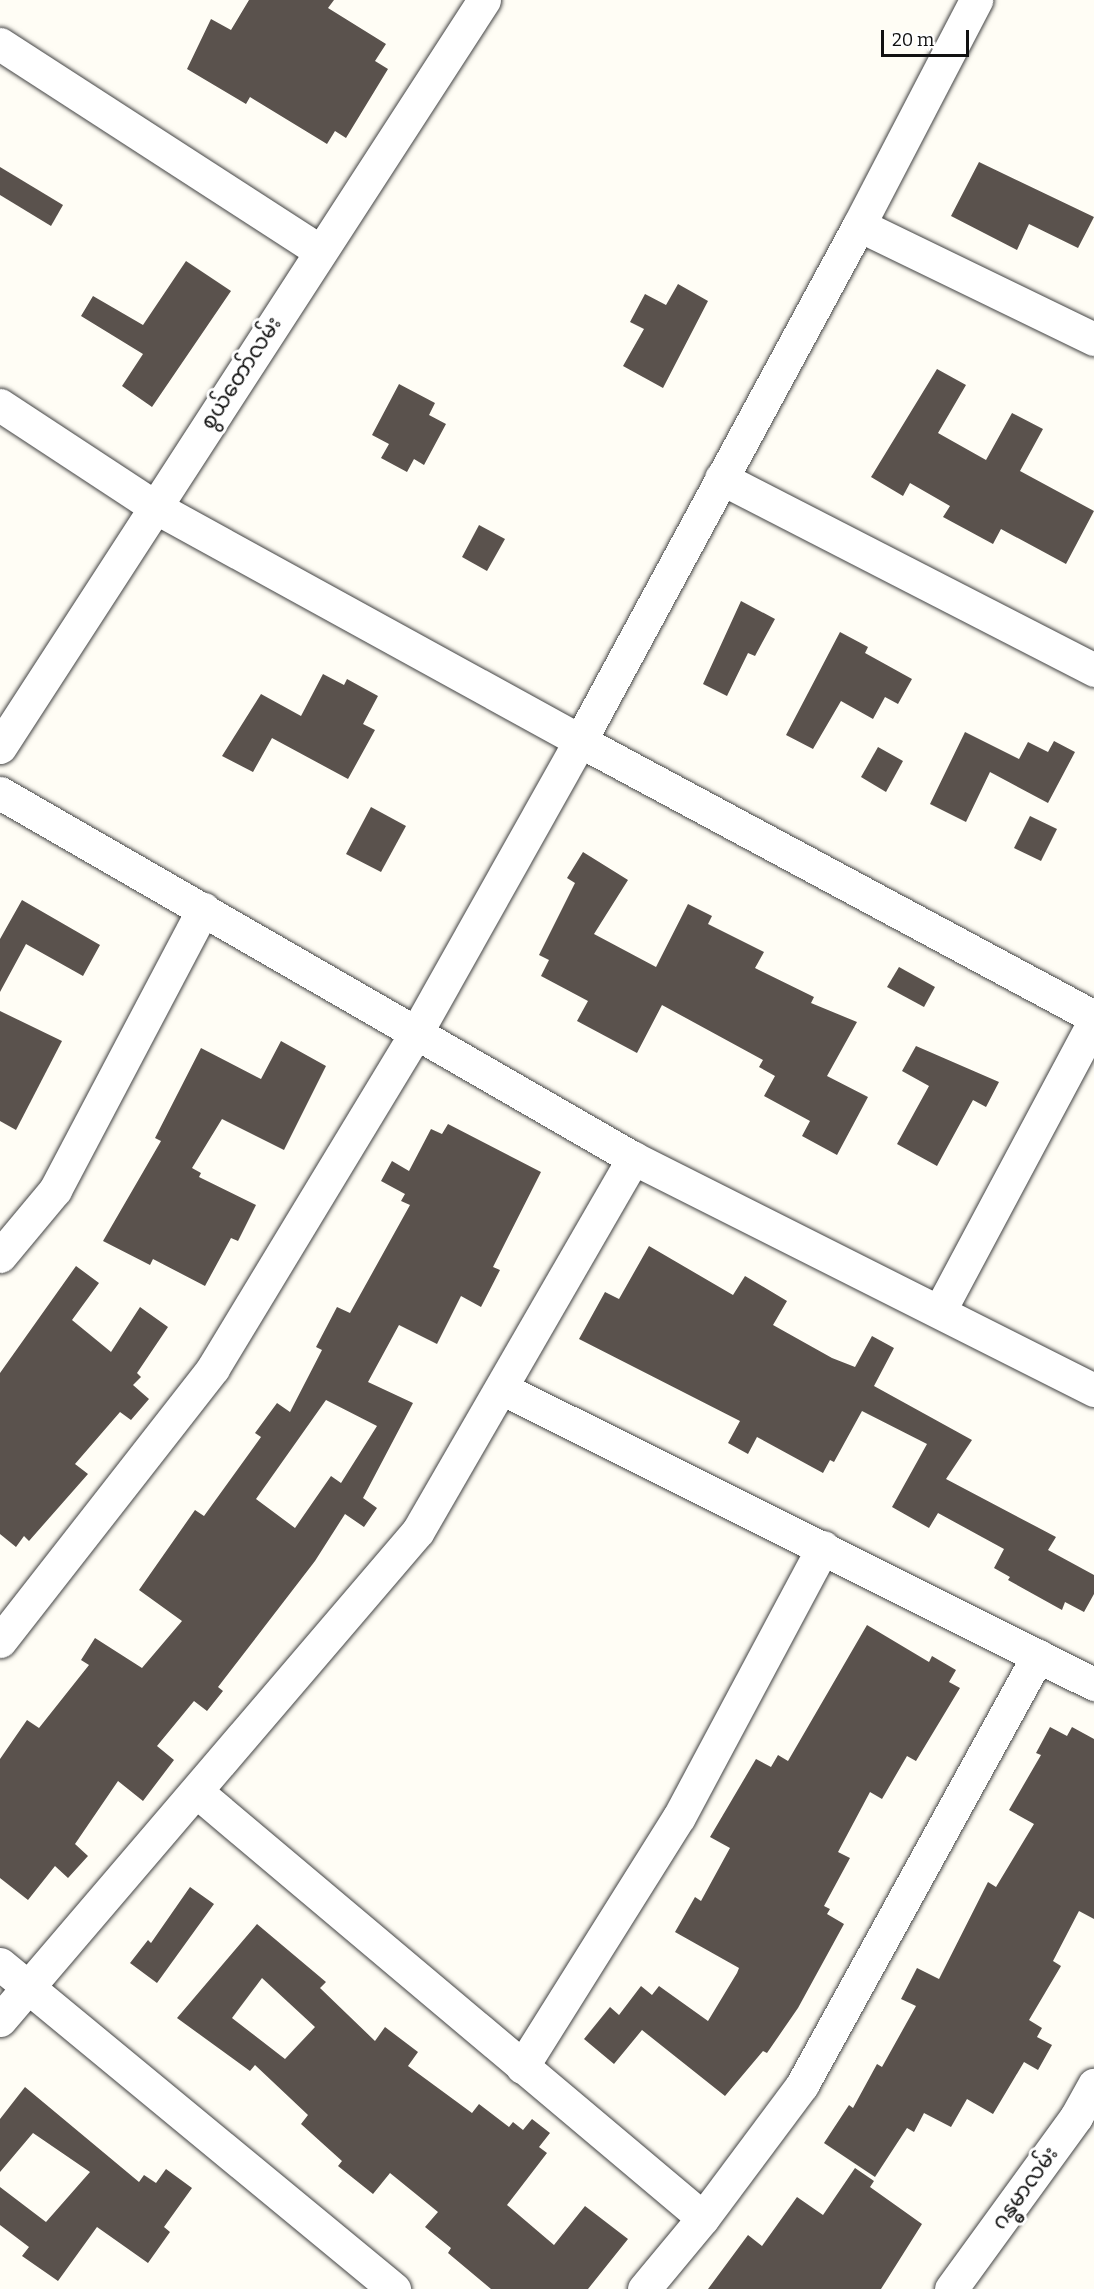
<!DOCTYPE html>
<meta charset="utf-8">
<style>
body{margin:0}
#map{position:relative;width:1094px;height:2289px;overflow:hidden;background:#fffdf5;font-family:Bitter,"Noto Sans Myanmar",serif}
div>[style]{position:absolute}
.building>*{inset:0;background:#5a524d}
.roads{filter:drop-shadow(0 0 2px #444) drop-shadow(0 0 2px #444)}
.minor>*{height:33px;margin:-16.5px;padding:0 16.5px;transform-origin:16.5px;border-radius:16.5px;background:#fff}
span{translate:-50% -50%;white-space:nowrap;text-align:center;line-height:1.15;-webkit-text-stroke:6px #fff;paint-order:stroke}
.street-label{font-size:21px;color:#111}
.scale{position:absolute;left:881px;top:30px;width:88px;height:27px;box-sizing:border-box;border:3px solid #111;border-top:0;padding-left:8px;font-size:18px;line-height:21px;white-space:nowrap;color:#111;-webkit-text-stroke:4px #fff;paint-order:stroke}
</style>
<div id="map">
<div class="building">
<div style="clip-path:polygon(249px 0,334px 0,328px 8px,386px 44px,375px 61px,388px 69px,346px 138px,335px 131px,327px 144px,250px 97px,246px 104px,187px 69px,211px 19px,231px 30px)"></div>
<div style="clip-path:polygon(979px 162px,1094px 217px,1078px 248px,1029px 224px,1017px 250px,951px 216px)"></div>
<div style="clip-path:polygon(0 167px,63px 205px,51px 226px,0 195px)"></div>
<div style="clip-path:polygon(186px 261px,231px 291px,152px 407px,122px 386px,143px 354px,81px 316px,93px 296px,143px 325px)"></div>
<div style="clip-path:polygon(678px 284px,708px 301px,663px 388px,623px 366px,644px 329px,630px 322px,645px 294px,666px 305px)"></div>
<div style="clip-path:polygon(937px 369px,966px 385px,938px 433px,986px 460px,1012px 413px,1043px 429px,1020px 471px,1094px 511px,1066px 564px,1001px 529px,993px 544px,943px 517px,950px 506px,910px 483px,903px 496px,871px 477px)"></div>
<div style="clip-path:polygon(399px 384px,435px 403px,429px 415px,446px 424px,424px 465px,414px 459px,407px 472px,381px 458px,389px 444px,372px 435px)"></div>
<div style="clip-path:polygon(479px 525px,505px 539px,487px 571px,462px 557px)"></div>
<div style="clip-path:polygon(741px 601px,775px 619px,755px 656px,748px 653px,727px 696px,703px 684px)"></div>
<div style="clip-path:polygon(840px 632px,868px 647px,865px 653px,912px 679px,898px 704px,885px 697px,873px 719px,841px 701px,813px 749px,786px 735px)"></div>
<div style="clip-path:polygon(323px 674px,344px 685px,347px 679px,378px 696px,363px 724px,375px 730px,348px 779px,272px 738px,253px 772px,222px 756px,261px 694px,301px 716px)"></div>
<div style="clip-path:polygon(965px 732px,1019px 759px,1028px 742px,1048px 752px,1054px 741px,1075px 752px,1048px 803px,990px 772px,966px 822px,930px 804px)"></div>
<div style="clip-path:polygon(878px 747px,903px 761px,886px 792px,861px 777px)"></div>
<div style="clip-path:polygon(371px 807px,406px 826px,381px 872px,346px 854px)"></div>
<div style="clip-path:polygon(1030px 816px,1057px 829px,1041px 861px,1014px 848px)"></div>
<div style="clip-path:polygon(583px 852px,628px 880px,594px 934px,656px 967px,688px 904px,712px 916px,708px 924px,764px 952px,755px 968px,814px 997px,811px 1003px,857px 1022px,827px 1076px,868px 1097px,837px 1155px,802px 1136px,810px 1121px,764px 1096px,775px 1076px,759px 1067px,763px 1060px,662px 1005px,637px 1053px,577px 1021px,588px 1001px,541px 976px,549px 960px,539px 955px,575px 883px,567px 878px)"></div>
<div style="clip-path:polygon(22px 900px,100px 945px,83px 976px,26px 944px,0 992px,0 939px)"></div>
<div style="clip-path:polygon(899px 967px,935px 987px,924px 1007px,887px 987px)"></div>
<div style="clip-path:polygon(0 1011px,62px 1041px,16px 1130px,0 1121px)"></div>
<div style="clip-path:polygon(281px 1041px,326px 1066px,284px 1150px,222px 1119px,192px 1168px,201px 1173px,199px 1177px,256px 1205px,238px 1241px,231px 1238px,205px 1286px,153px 1259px,150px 1265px,103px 1241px,161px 1141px,155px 1138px,201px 1048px,261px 1079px)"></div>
<div style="clip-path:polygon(916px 1046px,999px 1082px,986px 1107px,973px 1100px,937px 1166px,897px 1144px,929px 1086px,902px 1071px)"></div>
<div style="clip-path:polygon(evenodd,448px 1124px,541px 1172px,493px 1267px,500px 1270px,481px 1307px,461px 1296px,437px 1344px,399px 1325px,368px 1382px,413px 1403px,363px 1498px,377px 1508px,364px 1527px,345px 1514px,315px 1561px,218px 1687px,223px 1691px,207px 1711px,194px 1701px,157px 1746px,174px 1760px,143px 1801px,118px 1781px,75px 1844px,88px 1856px,68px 1878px,55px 1866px,28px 1900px,0 1878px,0 1759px,27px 1720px,39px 1728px,89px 1665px,81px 1660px,95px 1638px,142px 1668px,182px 1621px,139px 1590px,195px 1510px,204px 1516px,261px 1437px,255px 1433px,277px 1403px,290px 1412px,322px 1350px,316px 1347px,337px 1307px,350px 1313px,410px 1205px,401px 1201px,405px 1194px,381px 1181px,392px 1161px,409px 1171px,431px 1129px,442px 1134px,448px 1124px,326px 1400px,377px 1426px,341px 1483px,331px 1476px,295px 1528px,256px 1499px,326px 1400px)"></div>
<div style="clip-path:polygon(649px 1246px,733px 1295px,745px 1276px,787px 1301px,773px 1325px,832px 1358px,855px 1367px,872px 1336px,894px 1348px,874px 1386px,972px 1440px,946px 1479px,1056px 1537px,1048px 1550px,1094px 1575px,1094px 1594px,1084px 1612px,1065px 1602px,1062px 1610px,1008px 1580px,1010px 1577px,994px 1568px,1004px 1549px,938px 1513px,929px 1528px,892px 1507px,927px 1444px,862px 1411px,834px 1462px,830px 1460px,823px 1473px,757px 1437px,748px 1454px,728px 1443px,740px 1421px,579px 1339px,605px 1292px,619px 1299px)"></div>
<div style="clip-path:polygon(76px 1266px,99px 1283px,72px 1320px,111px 1352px,140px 1307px,168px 1327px,137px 1373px,141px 1377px,133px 1385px,149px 1399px,131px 1420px,120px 1412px,75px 1464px,88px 1474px,29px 1541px,24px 1536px,16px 1547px,0 1534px,0 1373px)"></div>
<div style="clip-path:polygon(867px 1625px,929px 1662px,932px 1656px,956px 1670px,949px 1682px,960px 1688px,916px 1761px,907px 1756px,882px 1799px,870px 1792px,838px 1852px,850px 1858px,824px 1906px,830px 1909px,827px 1914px,844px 1924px,798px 2008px,767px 2053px,763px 2051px,725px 2096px,642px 2030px,614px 2064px,584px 2039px,610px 2007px,619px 2015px,641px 1986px,652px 1995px,659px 1986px,708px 2021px,737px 1973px,739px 1968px,675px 1932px,695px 1897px,701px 1901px,730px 1848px,710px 1837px,756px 1759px,771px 1767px,778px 1755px,788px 1761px)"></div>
<div style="clip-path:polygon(1050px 1727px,1067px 1736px,1072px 1727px,1094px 1739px,1094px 1919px,1079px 1911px,1053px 1961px,1061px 1966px,1029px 2020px,1042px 2028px,1037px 2037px,1052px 2045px,1038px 2070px,1024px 2062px,993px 2114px,967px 2099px,951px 2127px,924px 2113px,914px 2132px,907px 2128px,875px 2177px,824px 2143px,849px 2105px,853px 2108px,877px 2064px,882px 2067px,916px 2006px,901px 1999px,917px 1968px,939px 1979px,988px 1882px,996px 1887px,1034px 1824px,1009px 1810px,1041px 1755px,1036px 1753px)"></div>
<div style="clip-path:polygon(190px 1887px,214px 1904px,157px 1983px,130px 1963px,148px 1940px,151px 1943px)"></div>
<div style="clip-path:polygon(evenodd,257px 1924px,326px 1982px,320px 1988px,375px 2041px,385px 2027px,418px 2052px,408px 2066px,472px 2113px,479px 2104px,509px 2127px,513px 2122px,523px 2130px,532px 2119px,550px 2133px,539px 2147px,547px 2153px,507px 2205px,554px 2245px,585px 2206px,628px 2239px,588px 2289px,491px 2289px,448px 2253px,451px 2248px,425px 2227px,438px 2212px,390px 2173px,373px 2194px,338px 2166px,342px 2161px,301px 2124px,308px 2115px,255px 2065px,250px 2071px,177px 2018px,257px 1924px,262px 1978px,315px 2027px,285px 2059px,232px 2018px,262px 1978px)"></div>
<div style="clip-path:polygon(25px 2087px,139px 2182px,144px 2175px,156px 2183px,166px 2169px,192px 2188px,164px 2227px,170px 2232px,148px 2263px,97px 2227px,58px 2281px,22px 2256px,29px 2247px,0 2225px,0 2187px,46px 2222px,90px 2172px,33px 2133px,0 2172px,0 2119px)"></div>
<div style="clip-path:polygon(855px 2168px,874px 2181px,870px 2187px,922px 2224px,881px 2289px,708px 2289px,748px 2235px,762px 2246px,797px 2197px,823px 2215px)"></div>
</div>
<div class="roads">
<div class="minor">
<div style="left:0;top:44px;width:381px;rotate:32.9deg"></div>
<div style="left:859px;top:225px;width:261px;rotate:25.9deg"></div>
<div style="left:0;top:405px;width:186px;rotate:33.3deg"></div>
<div style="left:155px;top:507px;width:485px;rotate:28.8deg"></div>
<div style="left:580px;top:741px;width:583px;rotate:28.23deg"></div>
<div style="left:721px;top:478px;width:420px;rotate:27.2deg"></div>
<div style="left:0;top:747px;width:890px;rotate:-57.06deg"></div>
<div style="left:0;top:793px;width:731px;rotate:29.97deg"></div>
<div style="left:633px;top:1158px;width:516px;rotate:26.71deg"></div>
<div style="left:0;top:1256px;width:86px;rotate:-50.2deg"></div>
<div style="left:55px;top:1190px;width:318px;rotate:-62.2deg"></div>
<div style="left:940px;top:1310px;width:327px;rotate:-61.9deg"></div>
<div style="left:501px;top:1388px;width:663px;rotate:26.53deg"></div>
<div style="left:0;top:1641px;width:346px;rotate:-52deg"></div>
<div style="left:213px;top:1368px;width:392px;rotate:-58.8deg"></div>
<div style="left:416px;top:1033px;width:335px;rotate:-60.7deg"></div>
<div style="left:580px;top:741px;width:587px;rotate:-61.6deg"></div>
<div style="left:859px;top:225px;width:254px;rotate:-62.5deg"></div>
<div style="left:197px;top:1792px;width:661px;rotate:40.09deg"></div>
<div style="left:0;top:1964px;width:511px;rotate:39.52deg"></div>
<div style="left:0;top:2020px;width:643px;rotate:-49.48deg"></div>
<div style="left:418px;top:1531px;width:431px;rotate:-60deg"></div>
<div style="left:522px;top:2067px;width:295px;rotate:-57.9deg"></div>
<div style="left:679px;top:1817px;width:306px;rotate:-61.9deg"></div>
<div style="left:644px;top:2289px;width:92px;rotate:-50.3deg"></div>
<div style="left:703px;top:2218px;width:166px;rotate:-53.3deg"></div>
<div style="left:802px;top:2085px;width:490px;rotate:-61.2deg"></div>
<div style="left:951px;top:2289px;width:213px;rotate:-54deg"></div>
<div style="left:1076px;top:2117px;width:37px;rotate:-61deg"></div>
</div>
</div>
<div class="street-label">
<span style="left:241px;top:373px;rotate:-57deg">စွယ်တော်လမ်း</span>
<span style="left:1025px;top:2188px;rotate:-54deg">ဂန္ဓမာလမ်း</span>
</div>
<div class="scale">20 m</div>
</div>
